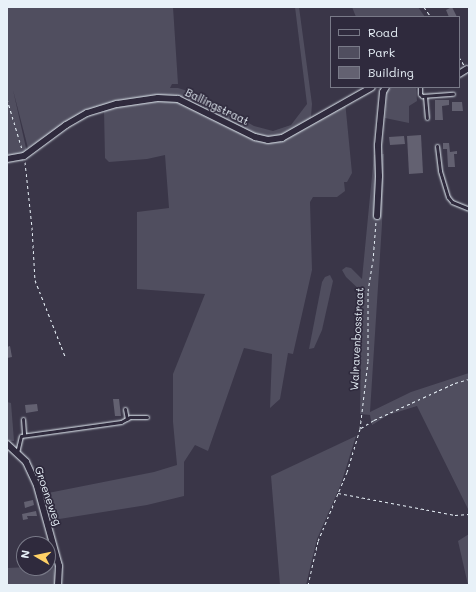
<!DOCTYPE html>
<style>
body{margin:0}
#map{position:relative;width:476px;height:592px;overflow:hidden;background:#3a3648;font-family:Mali,sans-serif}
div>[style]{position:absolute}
.green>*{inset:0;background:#504e5f}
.building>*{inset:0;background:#636171}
.path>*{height:1px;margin-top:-0.5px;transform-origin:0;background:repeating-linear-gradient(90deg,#e8f1f8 0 3px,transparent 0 6px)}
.roads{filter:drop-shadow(0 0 1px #e8f1f8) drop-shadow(0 0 1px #e8f1f8)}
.lane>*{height:3px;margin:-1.5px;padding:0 1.5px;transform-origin:1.5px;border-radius:1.5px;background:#2f2a3d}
.street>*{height:6px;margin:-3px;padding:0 3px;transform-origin:3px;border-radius:3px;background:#2f2a3d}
span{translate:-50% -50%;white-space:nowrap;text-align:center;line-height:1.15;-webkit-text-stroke:3.5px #2f2a3d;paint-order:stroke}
.street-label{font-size:11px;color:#e8f1f8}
.frame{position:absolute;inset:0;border:8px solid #e8f1f8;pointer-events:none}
.legend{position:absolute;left:330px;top:16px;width:130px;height:72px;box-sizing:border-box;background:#2f2a3d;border:1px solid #797a88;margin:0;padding:5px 7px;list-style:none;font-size:12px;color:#e8f1f8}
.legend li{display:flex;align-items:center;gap:8px;height:20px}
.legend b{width:20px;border:1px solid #797a88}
.north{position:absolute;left:16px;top:536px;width:40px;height:40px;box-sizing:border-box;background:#2f2a3d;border:1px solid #797a88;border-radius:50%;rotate:279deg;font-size:11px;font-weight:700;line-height:16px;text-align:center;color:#e8f1f8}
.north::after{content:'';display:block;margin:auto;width:14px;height:18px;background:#ffd166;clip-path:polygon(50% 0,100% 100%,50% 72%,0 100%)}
</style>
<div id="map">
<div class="green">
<div style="clip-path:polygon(evenodd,7px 7px,173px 7px,178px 84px,172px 84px,170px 88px,178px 88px,197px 94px,254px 126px,273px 131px,291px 125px,307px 104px,295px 7px,299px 7px,312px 104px,311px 117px,345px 101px,352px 173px,347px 182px,344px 182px,345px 191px,337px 197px,313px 197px,310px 202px,312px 270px,293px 354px,288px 353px,280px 399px,270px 408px,272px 354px,244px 348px,208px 451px,195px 445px,184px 462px,184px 496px,147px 505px,53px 520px,43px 494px,154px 472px,177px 465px,173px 422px,173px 374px,205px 294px,137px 289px,137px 212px,169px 208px,165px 155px,147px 159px,109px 162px,105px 158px,104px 110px,165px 97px,82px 113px,28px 148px,13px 90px,28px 157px,24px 158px,23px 161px,7px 160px,7px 7px,206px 109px,244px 129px,260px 136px,279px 137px,256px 139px,204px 112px,206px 109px)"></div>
<div style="clip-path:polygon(352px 7px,418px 7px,425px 17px,356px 17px)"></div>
<div style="clip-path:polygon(392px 87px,416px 87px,417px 101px,409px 106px,409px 123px,385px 118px,387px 92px)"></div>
<div style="clip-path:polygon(384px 154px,382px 224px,370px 412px,411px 392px,469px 373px,469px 511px,417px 406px,388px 415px,372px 425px,370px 415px,360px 414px,362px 292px,346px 277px,342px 270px,346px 267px,351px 268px,362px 279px,374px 155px)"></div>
<div style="clip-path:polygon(330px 275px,333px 281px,322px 330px,314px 348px,309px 349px,322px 282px,325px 277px)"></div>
<div style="clip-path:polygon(7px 402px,11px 403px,14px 441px,7px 441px)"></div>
<div style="clip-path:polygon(356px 436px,341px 484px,317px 539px,306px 585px,280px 585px,271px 476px)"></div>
<div style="clip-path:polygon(469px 534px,469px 585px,468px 585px,458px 541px)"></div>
<div style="clip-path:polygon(53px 566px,57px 585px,7px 585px,7px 568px)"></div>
</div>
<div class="building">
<div style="clip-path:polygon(452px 7px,457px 17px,449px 17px,446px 10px)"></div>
<div style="clip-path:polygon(435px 100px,449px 100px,449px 105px,442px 106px,443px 120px,435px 120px)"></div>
<div style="clip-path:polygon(452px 102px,462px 102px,463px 111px,452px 111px)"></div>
<div style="clip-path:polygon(421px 135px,423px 173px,409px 174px,407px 136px)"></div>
<div style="clip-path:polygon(404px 136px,405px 144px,390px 145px,389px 137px)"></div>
<div style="clip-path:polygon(443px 143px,449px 143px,450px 152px,457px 151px,457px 154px,454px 154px,455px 167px,448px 167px,447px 149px,443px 149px)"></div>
<div style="clip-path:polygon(10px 346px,12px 357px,7px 358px,7px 347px)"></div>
<div style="clip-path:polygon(113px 399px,119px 399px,121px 416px,115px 416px)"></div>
<div style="clip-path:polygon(37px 404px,38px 411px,26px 413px,25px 405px)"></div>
<div style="clip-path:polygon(33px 500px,34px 505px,25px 508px,24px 502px)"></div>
<div style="clip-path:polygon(36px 511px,37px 516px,27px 516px,28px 519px,23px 520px,22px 514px)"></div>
</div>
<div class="path">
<div style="left:424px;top:7px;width:12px;rotate:55deg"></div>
<div style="left:459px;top:57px;width:9px;rotate:58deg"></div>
<div style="left:7px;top:99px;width:52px;rotate:73.3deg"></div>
<div style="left:25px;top:162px;width:65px;rotate:83.9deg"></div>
<div style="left:32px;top:227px;width:53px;rotate:86.8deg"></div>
<div style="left:35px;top:280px;width:82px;rotate:68.5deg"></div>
<div style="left:361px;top:428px;width:15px;rotate:-32deg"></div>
<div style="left:374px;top:420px;width:89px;rotate:-24.6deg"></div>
<div style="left:455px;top:383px;width:15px;rotate:-16deg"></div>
<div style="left:338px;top:493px;width:119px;rotate:10.6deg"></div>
<div style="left:455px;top:515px;width:14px;rotate:-4deg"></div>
<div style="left:308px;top:585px;width:45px;rotate:-77.2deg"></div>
<div style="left:318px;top:541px;width:75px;rotate:-67.2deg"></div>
<div style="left:347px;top:472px;width:45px;rotate:-73.2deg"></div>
<div style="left:360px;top:429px;width:68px;rotate:-83.3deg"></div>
<div style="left:368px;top:361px;width:70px;rotate:-90deg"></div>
<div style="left:368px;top:291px;width:30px;rotate:-81deg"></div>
<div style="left:373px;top:261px;width:40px;rotate:-85.7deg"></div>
</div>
<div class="roads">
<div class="lane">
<div style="left:420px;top:87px;width:7px;rotate:90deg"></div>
<div style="left:420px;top:94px;width:3px;rotate:45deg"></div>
<div style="left:422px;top:96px;width:31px;rotate:-4deg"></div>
<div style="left:425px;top:96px;width:22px;rotate:85deg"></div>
<div style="left:437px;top:146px;width:25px;rotate:83deg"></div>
<div style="left:440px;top:171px;width:27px;rotate:73deg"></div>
<div style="left:448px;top:197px;width:6px;rotate:51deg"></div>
<div style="left:452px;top:202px;width:18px;rotate:22deg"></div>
<div style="left:125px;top:409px;width:10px;rotate:79deg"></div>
<div style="left:23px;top:419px;width:16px;rotate:86deg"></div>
<div style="left:17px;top:453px;width:17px;rotate:-77deg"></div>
<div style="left:21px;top:436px;width:101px;rotate:-8deg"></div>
<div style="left:121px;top:422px;width:10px;rotate:-29deg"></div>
<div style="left:130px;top:417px;width:17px"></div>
</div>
<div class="street">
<div style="left:459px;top:74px;width:9px;rotate:-32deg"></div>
<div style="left:7px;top:159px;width:17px;rotate:-10deg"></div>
<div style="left:24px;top:156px;width:52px;rotate:-36.4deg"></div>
<div style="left:66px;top:125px;width:24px;rotate:-30deg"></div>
<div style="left:87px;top:113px;width:31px;rotate:-17deg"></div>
<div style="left:117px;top:104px;width:41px;rotate:-8.3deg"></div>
<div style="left:158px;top:98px;width:20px;rotate:3deg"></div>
<div style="left:178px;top:99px;width:86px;rotate:26.3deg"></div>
<div style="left:255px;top:137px;width:13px;rotate:13deg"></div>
<div style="left:268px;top:140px;width:14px;rotate:-8deg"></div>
<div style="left:282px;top:138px;width:103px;rotate:-29.5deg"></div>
<div style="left:377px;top:216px;width:40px;rotate:-87.1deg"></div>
<div style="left:379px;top:176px;width:31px;rotate:-92deg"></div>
<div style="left:378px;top:145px;width:53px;rotate:-84.6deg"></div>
<div style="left:383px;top:92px;width:6px;rotate:-59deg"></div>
<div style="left:7px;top:444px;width:26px;rotate:43deg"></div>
<div style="left:26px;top:462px;width:26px;rotate:65deg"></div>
<div style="left:37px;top:486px;width:83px;rotate:74.6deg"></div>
<div style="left:59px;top:566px;width:19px;rotate:93deg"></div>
</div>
</div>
<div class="street-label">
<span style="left:217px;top:107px;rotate:26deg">Ballingstraat</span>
<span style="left:357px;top:339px;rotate:-87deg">Walravenbosstraat</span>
<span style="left:48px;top:496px;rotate:71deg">Groeneweg</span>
</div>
<div class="frame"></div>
<ul class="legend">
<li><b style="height:5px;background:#2f2a3d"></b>Road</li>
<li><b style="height:11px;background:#504e5f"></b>Park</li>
<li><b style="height:11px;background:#636171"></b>Building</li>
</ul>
<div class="north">N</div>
</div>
